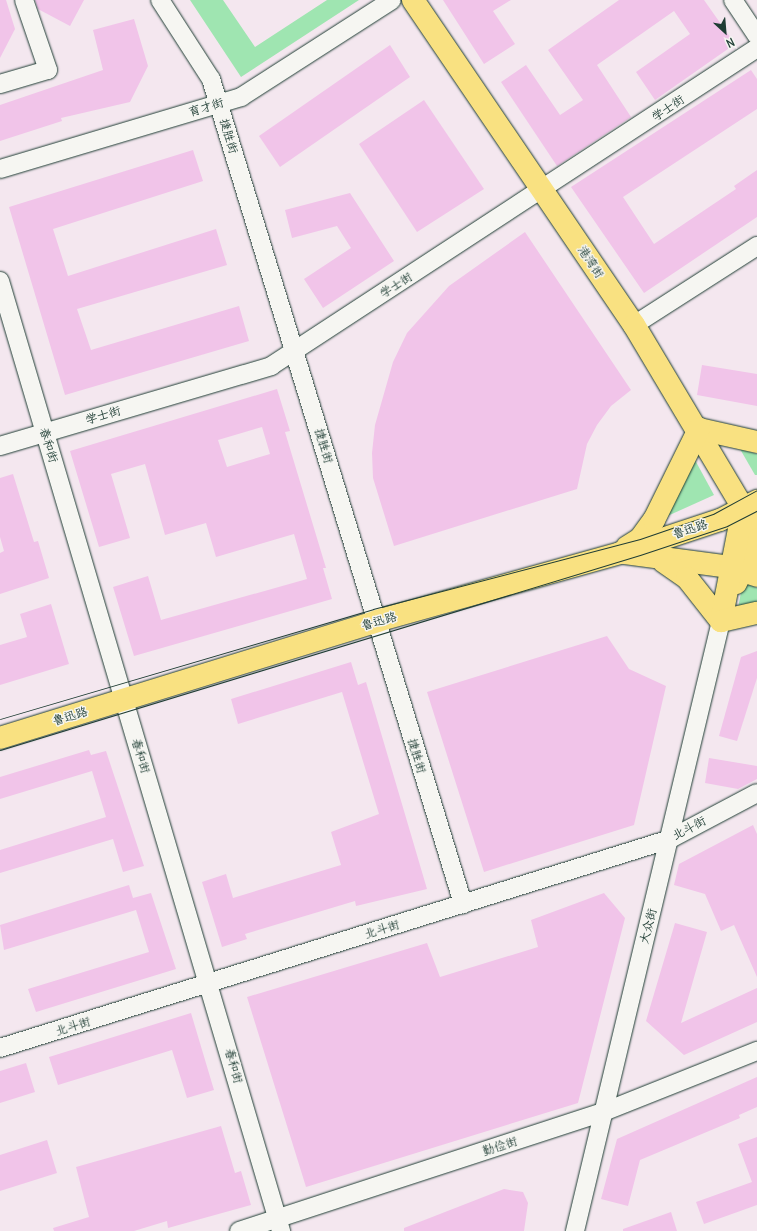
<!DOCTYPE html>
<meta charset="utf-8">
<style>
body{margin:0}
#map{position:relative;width:757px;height:1231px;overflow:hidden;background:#f4e7ef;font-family:Delius,"LXGW WenKai TC",sans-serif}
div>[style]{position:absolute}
.green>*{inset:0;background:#9fe5b1}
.building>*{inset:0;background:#f1c4e9}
.roads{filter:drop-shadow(0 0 1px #1f3d34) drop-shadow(0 0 1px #1f3d34)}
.minor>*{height:18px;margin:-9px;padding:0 9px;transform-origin:9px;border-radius:9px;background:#f6f6f2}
.major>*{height:22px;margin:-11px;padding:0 11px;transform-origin:11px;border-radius:11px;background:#f9e181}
.tram>*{height:1px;margin:-0.5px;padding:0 0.5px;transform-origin:0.5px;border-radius:0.5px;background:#1f3d34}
span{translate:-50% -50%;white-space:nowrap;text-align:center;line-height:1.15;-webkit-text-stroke:3px #f6f6f2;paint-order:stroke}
.street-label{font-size:12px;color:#1f3d34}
.north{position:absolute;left:705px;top:12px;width:40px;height:40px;-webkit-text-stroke:3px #f6f6f2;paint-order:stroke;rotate:154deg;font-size:11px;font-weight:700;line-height:16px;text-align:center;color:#1f3d34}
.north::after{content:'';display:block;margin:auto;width:14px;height:18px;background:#1f3d34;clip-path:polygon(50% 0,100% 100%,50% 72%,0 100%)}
</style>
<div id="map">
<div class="green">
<div style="clip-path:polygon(190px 0,223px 0,255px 47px,327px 0,359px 0,241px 77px)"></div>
<div style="clip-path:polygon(740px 449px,757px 454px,757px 475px,755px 475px)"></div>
<div style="clip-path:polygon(695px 460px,714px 495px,663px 518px)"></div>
<div style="clip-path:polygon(743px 582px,757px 588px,757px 605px,738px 608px)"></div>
</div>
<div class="building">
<div style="clip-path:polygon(0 0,6px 0,15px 29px,0 58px)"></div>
<div style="clip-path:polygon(35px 0,84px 0,70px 26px,38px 9px)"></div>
<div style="clip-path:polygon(443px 0,511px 0,493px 11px,515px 44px,484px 64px)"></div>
<div style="clip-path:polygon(619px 0,704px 0,735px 44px,655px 100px,636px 72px,690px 34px,674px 11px,597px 65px,631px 117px,557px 166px,501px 82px,526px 65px,560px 115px,583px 100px,548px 50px)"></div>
<div style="clip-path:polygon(134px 19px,148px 66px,130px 102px,61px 118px,62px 121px,0 141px,0 105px,103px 70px,93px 30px)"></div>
<div style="clip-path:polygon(390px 45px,410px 77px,280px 167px,259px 136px)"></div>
<div style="clip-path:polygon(751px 70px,757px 79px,757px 109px,623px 197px,654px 244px,736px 189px,734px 186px,757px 170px,757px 217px,644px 293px,571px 187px)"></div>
<div style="clip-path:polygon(424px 100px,484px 189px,417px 232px,359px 144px)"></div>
<div style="clip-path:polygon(193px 150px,203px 181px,53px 229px,68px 276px,216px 229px,227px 265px,77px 309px,91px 350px,239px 306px,249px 341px,65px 395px,9px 207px)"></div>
<div style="clip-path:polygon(350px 193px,394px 261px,323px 308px,304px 279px,351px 248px,337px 226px,292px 238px,285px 210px)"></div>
<div style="clip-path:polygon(525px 232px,631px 390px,611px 406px,597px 425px,587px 444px,577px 489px,394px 546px,373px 478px,372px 453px,375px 425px,393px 362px,407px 333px,449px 286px)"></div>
<div style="clip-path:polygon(702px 365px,757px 374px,757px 406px,697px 395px)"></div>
<div style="clip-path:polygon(evenodd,277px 389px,290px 431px,285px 432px,326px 568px,323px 568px,332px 599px,134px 656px,113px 587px,148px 576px,161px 620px,307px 579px,294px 534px,216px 557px,206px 523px,165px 535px,145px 464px,111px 474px,130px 538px,99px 547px,70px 451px,277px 389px,262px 427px,270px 454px,227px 467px,218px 440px,262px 427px)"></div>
<div style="clip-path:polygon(13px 474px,34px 542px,38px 541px,49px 578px,0 594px,0 553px,4px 551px,0 537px,0 478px)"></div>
<div style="clip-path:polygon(51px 604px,69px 664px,0 685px,0 645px,27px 637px,20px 614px)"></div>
<div style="clip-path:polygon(607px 636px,629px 669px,666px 686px,634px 825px,484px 872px,427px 692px)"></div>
<div style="clip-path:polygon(757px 651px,757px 678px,737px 741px,719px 736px,741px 657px)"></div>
<div style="clip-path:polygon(351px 662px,358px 685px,366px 682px,427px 889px,356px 906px,355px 901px,245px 934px,247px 939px,222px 947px,202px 882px,226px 874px,233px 898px,341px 865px,331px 832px,379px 814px,342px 692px,238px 724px,231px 699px)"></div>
<div style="clip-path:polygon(89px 750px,91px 755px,106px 751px,144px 866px,123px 872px,113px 839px,0 873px,0 850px,106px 817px,92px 771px,0 799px,0 777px)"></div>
<div style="clip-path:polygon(709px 758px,757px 766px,757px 779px,738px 789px,705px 783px)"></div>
<div style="clip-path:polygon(753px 825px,757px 834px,757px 977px,734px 925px,721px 931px,705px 894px,674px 885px,679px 864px)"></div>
<div style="clip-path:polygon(129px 885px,133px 898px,151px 893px,176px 969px,36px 1012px,28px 989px,149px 952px,136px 910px,4px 950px,0 925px)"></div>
<div style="clip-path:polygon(604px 893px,625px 918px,578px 1103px,306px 1187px,247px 997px,427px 943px,440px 977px,538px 947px,531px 920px)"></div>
<div style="clip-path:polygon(675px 923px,707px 932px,681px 1023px,757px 988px,757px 1022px,684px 1055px,646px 1021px)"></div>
<div style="clip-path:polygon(191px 1013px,214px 1090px,187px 1098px,172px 1050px,58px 1085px,49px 1057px)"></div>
<div style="clip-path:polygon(26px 1063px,35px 1092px,0 1103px,0 1071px)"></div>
<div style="clip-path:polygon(757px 1077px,757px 1107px,739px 1115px,740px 1118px,640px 1160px,628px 1206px,601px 1199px,617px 1139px)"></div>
<div style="clip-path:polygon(221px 1126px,235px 1173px,241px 1171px,251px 1205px,168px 1228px,167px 1221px,134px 1231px,54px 1231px,53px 1228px,89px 1217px,76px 1167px)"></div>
<div style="clip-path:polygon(757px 1137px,757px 1205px,704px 1224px,696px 1202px,752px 1182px,738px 1144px)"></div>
<div style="clip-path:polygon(47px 1140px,57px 1173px,0 1191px,0 1155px)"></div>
<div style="clip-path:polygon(504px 1189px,523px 1192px,528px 1203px,524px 1231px,404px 1231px,404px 1228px)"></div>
<div style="clip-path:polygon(671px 1212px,677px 1231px,623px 1231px,623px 1229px)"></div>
</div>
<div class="roads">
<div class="minor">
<div style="left:160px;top:0;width:94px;rotate:57.2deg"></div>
<div style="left:211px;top:79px;width:863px;rotate:73.01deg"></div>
<div style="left:733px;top:0;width:43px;rotate:56.3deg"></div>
<div style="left:0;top:84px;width:50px;rotate:-16.3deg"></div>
<div style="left:48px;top:70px;width:74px;rotate:-108.9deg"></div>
<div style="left:0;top:169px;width:252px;rotate:-16.6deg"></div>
<div style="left:241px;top:97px;width:179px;rotate:-32.7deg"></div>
<div style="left:0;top:281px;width:991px;rotate:73.52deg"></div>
<div style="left:634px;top:325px;width:146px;rotate:-32.7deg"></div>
<div style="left:0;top:446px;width:283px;rotate:-16.4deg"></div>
<div style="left:271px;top:366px;width:581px;rotate:-33.2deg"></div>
<div style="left:0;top:1048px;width:702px;rotate:-17.32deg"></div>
<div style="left:670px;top:839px;width:98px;rotate:-27.9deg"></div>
<div style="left:239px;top:1231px;width:381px;rotate:-18.1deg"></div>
<div style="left:601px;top:1113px;width:168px;rotate:-21.7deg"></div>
<div style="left:575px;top:1231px;width:627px;rotate:-76.54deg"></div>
</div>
<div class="major">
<div style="left:413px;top:0;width:393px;rotate:55.8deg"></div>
<div style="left:634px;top:325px;width:240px;rotate:59.2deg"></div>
<div style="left:699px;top:429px;width:59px;rotate:12.6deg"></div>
<div style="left:627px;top:547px;width:15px;rotate:-32deg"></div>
<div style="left:640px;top:539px;width:24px;rotate:-54deg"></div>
<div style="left:654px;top:520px;width:102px;rotate:-63.7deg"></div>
<div style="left:625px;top:553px;width:106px;rotate:7.6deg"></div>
<div style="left:730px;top:567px;width:28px;rotate:18deg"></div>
<div style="left:664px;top:562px;width:28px;rotate:35deg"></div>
<div style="left:687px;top:578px;width:55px;rotate:51.7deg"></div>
<div style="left:736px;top:583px;width:48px;rotate:-64deg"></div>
<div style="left:721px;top:621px;width:114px;rotate:-78.9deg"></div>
<div style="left:721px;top:621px;width:37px;rotate:-13deg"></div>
<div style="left:0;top:738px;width:395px;rotate:-17.2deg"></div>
<div style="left:377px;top:621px;width:252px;rotate:-15.6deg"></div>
<div style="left:620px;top:553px;width:105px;rotate:-18.3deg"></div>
<div style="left:720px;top:520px;width:42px;rotate:-27.2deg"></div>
</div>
</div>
<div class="tram">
<div style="left:0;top:719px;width:389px;rotate:-16.4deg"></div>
<div style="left:373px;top:609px;width:276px;rotate:-14.7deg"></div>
<div style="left:640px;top:539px;width:77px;rotate:-18.9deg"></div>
<div style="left:713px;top:514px;width:50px;rotate:-28.6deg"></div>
<div style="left:0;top:750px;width:669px;rotate:-16.95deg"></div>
<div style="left:640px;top:555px;width:92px;rotate:-18.4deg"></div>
<div style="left:727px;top:526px;width:34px;rotate:-27deg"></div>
</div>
<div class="street-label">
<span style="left:206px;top:107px;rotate:-17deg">育才街</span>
<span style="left:668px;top:108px;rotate:-34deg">学士街</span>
<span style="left:229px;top:136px;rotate:73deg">捷胜街</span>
<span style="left:591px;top:262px;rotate:56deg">港湾街</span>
<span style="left:396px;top:285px;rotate:-33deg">学士街</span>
<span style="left:103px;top:415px;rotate:-16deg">学士街</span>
<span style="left:49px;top:445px;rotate:73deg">春和街</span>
<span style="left:324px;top:446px;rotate:73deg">捷胜街</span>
<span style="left:690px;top:529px;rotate:-18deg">鲁迅路</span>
<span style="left:379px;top:621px;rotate:-16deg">鲁迅路</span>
<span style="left:70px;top:716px;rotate:-17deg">鲁迅路</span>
<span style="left:141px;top:756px;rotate:73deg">春和街</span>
<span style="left:417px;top:756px;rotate:73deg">捷胜街</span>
<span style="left:689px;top:828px;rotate:-28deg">北斗街</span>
<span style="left:648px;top:926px;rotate:-76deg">大众街</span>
<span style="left:382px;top:929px;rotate:-17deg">北斗街</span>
<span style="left:73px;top:1026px;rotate:-17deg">北斗街</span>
<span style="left:234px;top:1066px;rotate:74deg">春和街</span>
<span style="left:500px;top:1146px;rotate:-18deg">勤俭街</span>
</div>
<div class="north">N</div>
</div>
